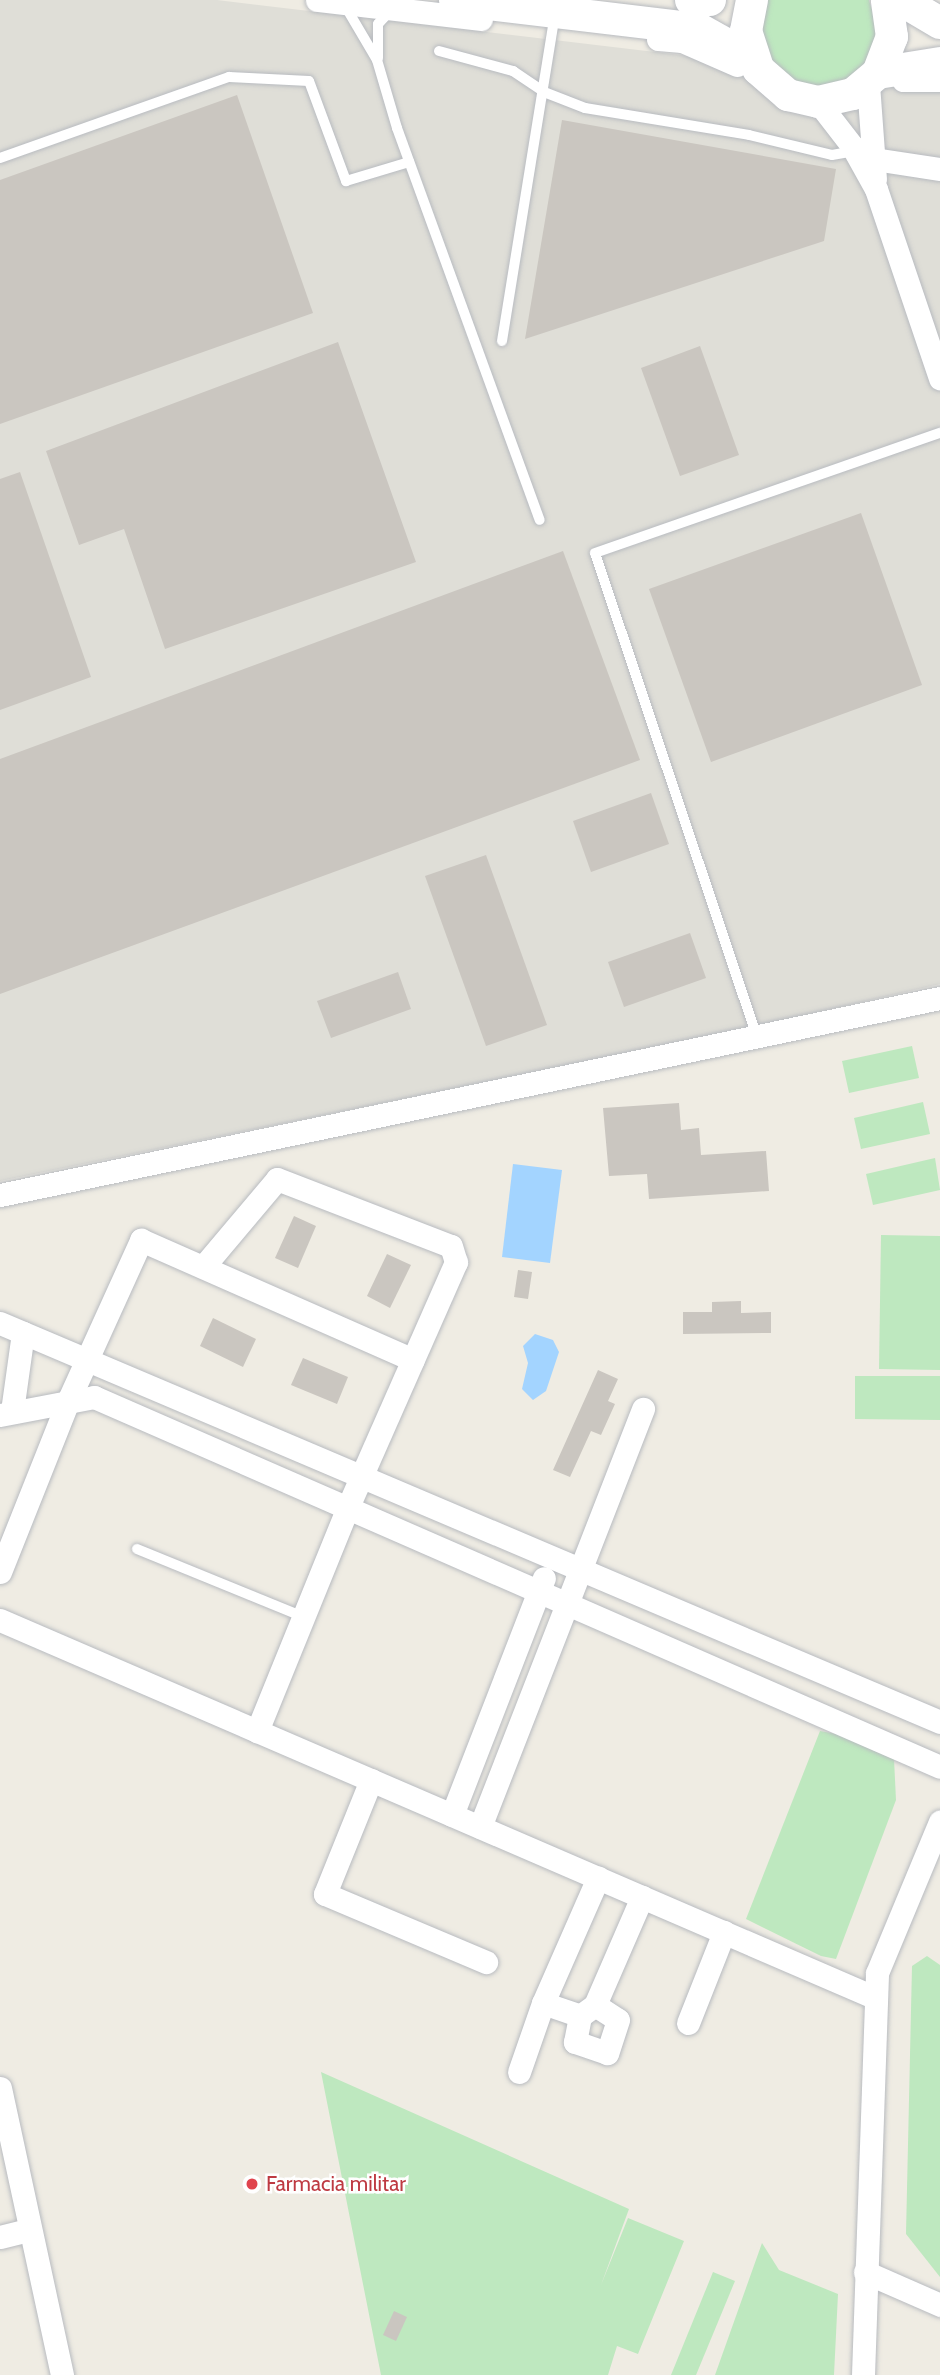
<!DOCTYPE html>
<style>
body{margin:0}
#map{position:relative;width:940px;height:2375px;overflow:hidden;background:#efece3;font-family:Cabin,sans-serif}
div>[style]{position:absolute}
.industrial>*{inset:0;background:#dfded7}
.green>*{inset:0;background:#bee8bf}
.water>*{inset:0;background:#a3d4ff}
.building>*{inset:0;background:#cac6c0}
.roads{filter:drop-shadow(0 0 2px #b8bbc0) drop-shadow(0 0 2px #b8bbc0)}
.lane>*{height:10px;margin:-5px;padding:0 5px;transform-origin:5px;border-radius:5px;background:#fff}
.street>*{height:23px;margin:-11.5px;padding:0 11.5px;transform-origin:11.5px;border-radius:11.5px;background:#fff}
.secondary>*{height:32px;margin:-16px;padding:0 16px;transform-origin:16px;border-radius:16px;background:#fff}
.dots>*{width:19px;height:19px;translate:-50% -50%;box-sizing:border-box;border:4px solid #fff;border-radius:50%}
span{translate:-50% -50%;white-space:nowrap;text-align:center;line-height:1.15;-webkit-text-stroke:5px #fff;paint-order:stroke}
.health-label{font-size:21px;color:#be3a42}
.left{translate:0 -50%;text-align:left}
</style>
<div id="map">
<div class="industrial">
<div style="clip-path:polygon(0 0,217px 0,940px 86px,940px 984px,745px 1029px,0 1181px)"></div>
</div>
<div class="green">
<div style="clip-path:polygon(767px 0,869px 0,877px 28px,874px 49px,862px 68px,846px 81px,825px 87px,803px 85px,784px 76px,769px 60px,761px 40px)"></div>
<div style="clip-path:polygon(912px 1046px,919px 1078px,849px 1093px,842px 1061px)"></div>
<div style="clip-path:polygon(923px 1102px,930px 1134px,861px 1149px,854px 1118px)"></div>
<div style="clip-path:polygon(935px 1158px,940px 1190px,873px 1205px,866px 1174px)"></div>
<div style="clip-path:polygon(881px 1235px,940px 1236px,940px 1370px,879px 1369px)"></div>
<div style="clip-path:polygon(855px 1376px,940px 1376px,940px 1420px,855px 1419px)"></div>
<div style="clip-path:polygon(820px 1731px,886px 1743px,894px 1759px,896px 1800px,836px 1959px,821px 1956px,746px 1919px)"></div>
<div style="clip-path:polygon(927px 1956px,940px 1965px,940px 2277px,906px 2234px,912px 1966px)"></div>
<div style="clip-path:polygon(321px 2072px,629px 2209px,601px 2285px,628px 2218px,684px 2241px,638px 2354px,617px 2346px,608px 2375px,381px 2375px)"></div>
<div style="clip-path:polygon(762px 2243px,779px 2270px,838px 2294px,834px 2375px,715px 2375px)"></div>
<div style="clip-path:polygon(713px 2272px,735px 2281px,696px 2375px,671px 2375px)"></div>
</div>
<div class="water">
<div style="clip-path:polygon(513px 1164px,562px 1170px,550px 1263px,502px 1257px)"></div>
<div style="clip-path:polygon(535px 1334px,553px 1340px,559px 1352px,546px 1391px,533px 1400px,522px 1389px,528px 1363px,523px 1346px)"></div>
</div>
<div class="building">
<div style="clip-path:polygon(237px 95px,313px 313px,0 424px,0 180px)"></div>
<div style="clip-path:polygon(562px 120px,836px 169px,824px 241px,525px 339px)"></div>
<div style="clip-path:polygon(338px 342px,416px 562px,165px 649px,124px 529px,79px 545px,46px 451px)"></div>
<div style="clip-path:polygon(700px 346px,739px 455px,680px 476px,641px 368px)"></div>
<div style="clip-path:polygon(20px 472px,91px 677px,0 710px,0 479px)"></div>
<div style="clip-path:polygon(861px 513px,922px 685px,711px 762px,649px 589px)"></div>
<div style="clip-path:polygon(563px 551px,640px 760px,0 994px,0 759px)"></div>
<div style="clip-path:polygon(651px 793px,669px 844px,591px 872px,573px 821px)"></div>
<div style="clip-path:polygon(486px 855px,547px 1025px,486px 1046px,425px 876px)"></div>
<div style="clip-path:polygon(690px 933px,706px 978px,624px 1007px,608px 962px)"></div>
<div style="clip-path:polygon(398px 972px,411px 1009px,331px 1038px,317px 1001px)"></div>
<div style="clip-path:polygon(679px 1103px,681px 1130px,699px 1128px,701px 1155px,766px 1151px,769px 1191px,649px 1199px,647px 1174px,609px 1176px,603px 1108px)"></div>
<div style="clip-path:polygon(294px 1216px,316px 1226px,298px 1268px,275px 1258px)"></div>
<div style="clip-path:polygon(387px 1254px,411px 1265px,390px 1308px,367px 1296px)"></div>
<div style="clip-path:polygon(518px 1270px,532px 1272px,528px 1299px,514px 1297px)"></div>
<div style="clip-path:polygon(741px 1301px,741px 1313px,771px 1312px,771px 1333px,683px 1334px,683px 1312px,712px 1312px,712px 1302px)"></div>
<div style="clip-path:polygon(213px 1318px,256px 1339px,243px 1367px,200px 1346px)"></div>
<div style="clip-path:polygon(303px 1358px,348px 1377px,337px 1404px,291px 1385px)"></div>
<div style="clip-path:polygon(598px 1370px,618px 1379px,608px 1401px,615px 1404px,601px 1435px,591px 1431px,570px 1477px,553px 1470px)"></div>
<div style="clip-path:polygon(394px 2311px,407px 2317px,396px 2341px,383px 2335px)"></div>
</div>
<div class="roads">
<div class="lane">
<div style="left:344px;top:4px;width:65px;rotate:59.5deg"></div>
<div style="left:377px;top:60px;width:71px;rotate:73.6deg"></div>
<div style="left:397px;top:128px;width:417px;rotate:70deg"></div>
<div style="left:439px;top:51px;width:77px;rotate:15.1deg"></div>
<div style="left:513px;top:71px;width:37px;rotate:34deg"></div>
<div style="left:544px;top:92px;width:44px;rotate:21.3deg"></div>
<div style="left:585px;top:108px;width:166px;rotate:9.3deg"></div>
<div style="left:749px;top:135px;width:85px;rotate:13.5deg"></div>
<div style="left:832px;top:155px;width:23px;rotate:-10deg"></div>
<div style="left:378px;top:58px;width:34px;rotate:-90deg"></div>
<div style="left:378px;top:24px;width:21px;rotate:-47deg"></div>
<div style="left:0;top:158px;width:243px;rotate:-19.5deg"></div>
<div style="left:229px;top:77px;width:80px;rotate:2.9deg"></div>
<div style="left:309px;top:81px;width:107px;rotate:69.7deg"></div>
<div style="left:346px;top:181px;width:66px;rotate:-16.8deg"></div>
<div style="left:502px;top:341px;width:318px;rotate:-80.8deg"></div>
<div style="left:757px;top:1037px;width:510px;rotate:-108.51deg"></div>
<div style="left:595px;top:553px;width:365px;rotate:-19.2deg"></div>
<div style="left:137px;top:1549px;width:180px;rotate:22.2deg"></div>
</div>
<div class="street">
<div style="left:317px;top:0;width:165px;rotate:6.6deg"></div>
<div style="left:658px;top:39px;width:24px;rotate:5deg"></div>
<div style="left:682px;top:41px;width:60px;rotate:23.6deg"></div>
<div style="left:903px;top:80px;width:37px"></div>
<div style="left:868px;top:84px;width:95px;rotate:85.8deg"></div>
<div style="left:818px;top:102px;width:56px;rotate:52.3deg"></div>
<div style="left:852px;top:146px;width:49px;rotate:60.8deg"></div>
<div style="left:876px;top:189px;width:200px;rotate:71.3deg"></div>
<div style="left:874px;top:159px;width:67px;rotate:8.6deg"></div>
<div style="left:0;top:1195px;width:960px;rotate:-11.84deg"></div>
<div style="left:203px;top:1267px;width:115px;rotate:-49.9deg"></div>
<div style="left:277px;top:1179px;width:186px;rotate:21.1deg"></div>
<div style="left:451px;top:1246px;width:17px;rotate:73deg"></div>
<div style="left:456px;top:1262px;width:268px;rotate:113.8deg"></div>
<div style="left:348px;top:1507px;width:242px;rotate:112.1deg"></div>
<div style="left:0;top:1323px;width:1021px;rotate:23deg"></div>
<div style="left:12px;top:1411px;width:79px;rotate:-82deg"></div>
<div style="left:0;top:1415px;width:96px;rotate:-10.8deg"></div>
<div style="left:94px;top:1397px;width:923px;rotate:23.62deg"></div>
<div style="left:0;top:1572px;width:186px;rotate:-68.3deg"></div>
<div style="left:69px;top:1399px;width:175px;rotate:-65.6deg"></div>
<div style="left:141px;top:1240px;width:297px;rotate:23.8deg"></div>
<div style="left:0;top:1620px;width:954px;rotate:23.34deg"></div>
<div style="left:371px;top:1780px;width:123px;rotate:112deg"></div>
<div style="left:325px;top:1894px;width:175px;rotate:22.9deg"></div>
<div style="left:452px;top:1815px;width:254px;rotate:-68.8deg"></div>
<div style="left:480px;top:1827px;width:449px;rotate:-68.7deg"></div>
<div style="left:543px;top:2003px;width:39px;rotate:19deg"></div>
<div style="left:580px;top:2016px;width:19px;rotate:-36deg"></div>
<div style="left:595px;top:2005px;width:27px;rotate:33deg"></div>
<div style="left:618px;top:2020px;width:35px;rotate:108deg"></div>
<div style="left:607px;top:2053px;width:34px;rotate:-161deg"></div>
<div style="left:575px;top:2042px;width:26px;rotate:-79deg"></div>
<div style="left:595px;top:2005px;width:118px;rotate:-66.5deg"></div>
<div style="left:688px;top:2023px;width:98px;rotate:-68.4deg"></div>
<div style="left:519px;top:2072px;width:73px;rotate:-70.8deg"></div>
<div style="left:543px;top:2003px;width:137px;rotate:-66.3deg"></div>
<div style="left:0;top:2088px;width:294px;rotate:77.8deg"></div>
<div style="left:0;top:2237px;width:30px;rotate:-14deg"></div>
<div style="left:865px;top:2272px;width:82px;rotate:23.7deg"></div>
<div style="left:863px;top:2375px;width:402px;rotate:-88deg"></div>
<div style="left:877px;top:1973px;width:164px;rotate:-67.4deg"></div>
</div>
<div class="secondary">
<div style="left:455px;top:0;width:246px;rotate:6.8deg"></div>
<div style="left:699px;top:29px;width:62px;rotate:29.1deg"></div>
<div style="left:691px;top:0;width:19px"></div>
<div style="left:752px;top:0;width:32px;rotate:101deg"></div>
<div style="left:746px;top:31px;width:40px;rotate:72deg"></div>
<div style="left:758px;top:69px;width:40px;rotate:41deg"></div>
<div style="left:788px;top:95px;width:31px;rotate:13deg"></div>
<div style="left:818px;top:102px;width:36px;rotate:-13deg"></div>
<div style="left:853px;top:94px;width:33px;rotate:-40deg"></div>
<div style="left:878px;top:73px;width:39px;rotate:-69deg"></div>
<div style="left:892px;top:37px;width:37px;rotate:-98deg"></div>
<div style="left:901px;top:0;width:45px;rotate:30.5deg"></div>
<div style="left:878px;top:73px;width:63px;rotate:-9.2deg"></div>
</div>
</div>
<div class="dots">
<div style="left:252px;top:2184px;background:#e0444e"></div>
</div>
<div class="health-label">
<span class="left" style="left:266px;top:2184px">Farmacia militar</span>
</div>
</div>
